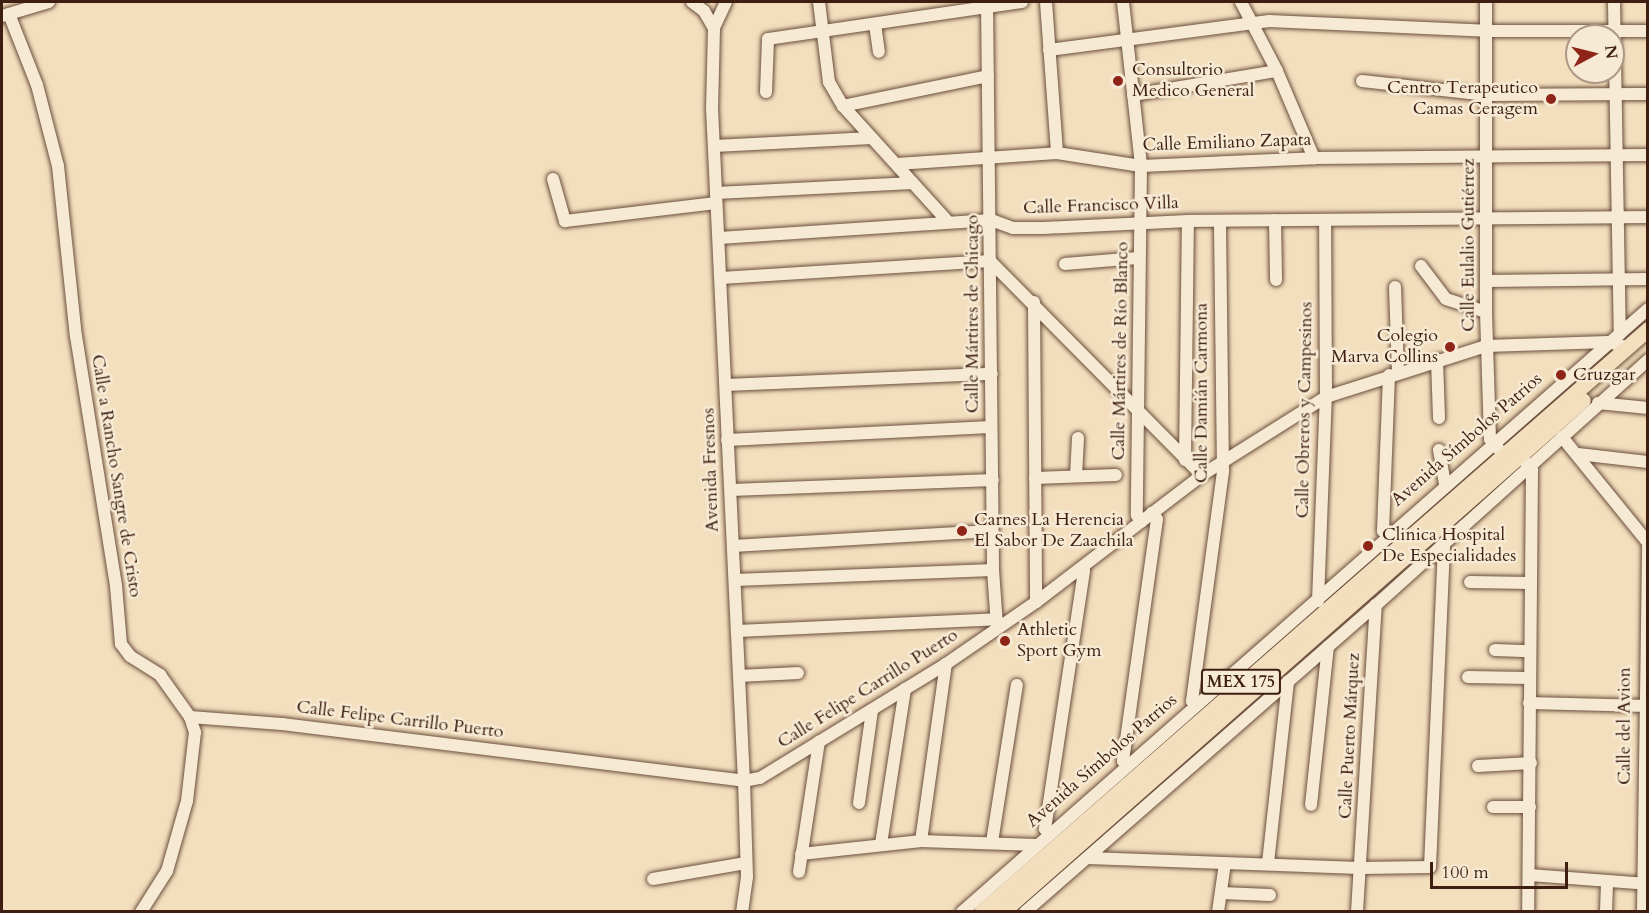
<!DOCTYPE html>
<meta charset="utf-8">
<style>
body{margin:0}
#map{position:relative;width:1649px;height:913px;overflow:hidden;background:#f3debd;font-family:Cardo,serif}
div>[style]{position:absolute}
.roads{filter:drop-shadow(0 0 2px #6a4e3c) drop-shadow(0 0 2px #6a4e3c)}
.minor>*{height:12px;margin:-6px;padding:0 6px;transform-origin:6px;border-radius:6px;background:#f7ead4}
.major>*{height:15px;margin:-7.5px;padding:0 7.5px;transform-origin:7.5px;border-radius:7.5px;background:#f3debd}
.dots>*{width:16px;height:16px;translate:-50% -50%;box-sizing:border-box;border:3px solid #f7ead4;border-radius:50%}
span{translate:-50% -50%;white-space:nowrap;text-align:center;line-height:1.15;-webkit-text-stroke:5px #f7ead4;paint-order:stroke}
.shield-label span{padding:2px 4px;background:#f7ead4;border:2px solid;border-radius:4px;-webkit-text-stroke-width:0}
.shield-label{font-size:16px;color:#3d1e11;font-weight:700}
.poi-label{font-size:18px;color:#3d1e11}
.left{translate:0 -50%;text-align:left}
.right{translate:-100% -50%;text-align:right}
.street-label{font-size:18px;color:#3d1e11}
.frame{position:absolute;inset:0;border:3px solid #3d1e11;pointer-events:none}
.north{position:absolute;left:1565px;top:24px;width:60px;height:60px;box-sizing:border-box;background:#f7ead4;border:2px solid #ad9886;border-radius:50%;rotate:83deg;font-size:16px;font-weight:700;line-height:24px;text-align:center;color:#3d1e11}
.north::after{content:'';display:block;margin:auto;width:21px;height:27px;background:#8f2418;clip-path:polygon(50% 0,100% 100%,50% 72%,0 100%)}
.scale{position:absolute;left:1430px;top:862px;width:138px;height:27px;box-sizing:border-box;border:3px solid #3d1e11;border-top:0;padding-left:8px;font-size:18px;line-height:21px;white-space:nowrap;color:#3d1e11;-webkit-text-stroke:4px #f7ead4;paint-order:stroke}
</style>
<div id="map">
<div class="roads">
<div class="minor">
<div style="left:692px;top:2px;width:15px;rotate:37deg"></div>
<div style="left:704px;top:11px;width:20px;rotate:60deg"></div>
<div style="left:726px;top:2px;width:29px;rotate:115deg"></div>
<div style="left:714px;top:28px;width:80px;rotate:91.4deg"></div>
<div style="left:712px;top:108px;width:674px;rotate:87.28deg"></div>
<div style="left:744px;top:781px;width:96px;rotate:88.2deg"></div>
<div style="left:747px;top:877px;width:35px;rotate:98deg"></div>
<div style="left:819px;top:2px;width:81px;rotate:82.9deg"></div>
<div style="left:829px;top:82px;width:28px;rotate:60deg"></div>
<div style="left:843px;top:106px;width:156px;rotate:47.8deg"></div>
<div style="left:987px;top:2px;width:568px;rotate:89.39deg"></div>
<div style="left:993px;top:570px;width:56px;rotate:85.9deg"></div>
<div style="left:1046px;top:2px;width:151px;rotate:85.8deg"></div>
<div style="left:1123px;top:2px;width:165px;rotate:83.7deg"></div>
<div style="left:1141px;top:166px;width:349px;rotate:90.7deg"></div>
<div style="left:1137px;top:515px;width:8px;rotate:60deg"></div>
<div style="left:1241px;top:2px;width:78px;rotate:62.4deg"></div>
<div style="left:1277px;top:71px;width:95px;rotate:67deg"></div>
<div style="left:1486px;top:2px;width:310px;rotate:90deg"></div>
<div style="left:1486px;top:312px;width:127px;rotate:88.2deg"></div>
<div style="left:1490px;top:439px;width:18px;rotate:49deg"></div>
<div style="left:1502px;top:453px;width:17px;rotate:3deg"></div>
<div style="left:1519px;top:454px;width:21px;rotate:51deg"></div>
<div style="left:1532px;top:470px;width:442px;rotate:90.5deg"></div>
<div style="left:1614px;top:2px;width:332px;rotate:89deg"></div>
<div style="left:9px;top:14px;width:76px;rotate:68.5deg"></div>
<div style="left:37px;top:85px;width:84px;rotate:75.5deg"></div>
<div style="left:58px;top:166px;width:171px;rotate:84deg"></div>
<div style="left:76px;top:336px;width:253px;rotate:80.9deg"></div>
<div style="left:116px;top:586px;width:58px;rotate:85.1deg"></div>
<div style="left:121px;top:644px;width:15px;rotate:53deg"></div>
<div style="left:130px;top:656px;width:36px;rotate:32deg"></div>
<div style="left:160px;top:675px;width:52px;rotate:54.5deg"></div>
<div style="left:190px;top:717px;width:16px;rotate:72deg"></div>
<div style="left:195px;top:732px;width:69px;rotate:96.6deg"></div>
<div style="left:187px;top:801px;width:73px;rotate:105.9deg"></div>
<div style="left:167px;top:871px;width:49px;rotate:122.4deg"></div>
<div style="left:2px;top:16px;width:49px;rotate:-16.6deg"></div>
<div style="left:875px;top:24px;width:28px;rotate:82deg"></div>
<div style="left:1049px;top:50px;width:222px;rotate:-7.5deg"></div>
<div style="left:1269px;top:21px;width:217px;rotate:2.6deg"></div>
<div style="left:1486px;top:31px;width:162px"></div>
<div style="left:1362px;top:81px;width:126px;rotate:6.4deg"></div>
<div style="left:1487px;top:95px;width:161px;rotate:-0.4deg"></div>
<div style="left:766px;top:92px;width:53px;rotate:-87.8deg"></div>
<div style="left:768px;top:39px;width:257px;rotate:-8.3deg"></div>
<div style="left:1133px;top:95px;width:146px;rotate:-9.5deg"></div>
<div style="left:843px;top:106px;width:148px;rotate:-11.7deg"></div>
<div style="left:714px;top:146px;width:158px;rotate:-2.9deg"></div>
<div style="left:897px;top:164px;width:160px;rotate:-3.9deg"></div>
<div style="left:1057px;top:153px;width:85px;rotate:8.8deg"></div>
<div style="left:1141px;top:166px;width:173px;rotate:-2.6deg"></div>
<div style="left:1314px;top:158px;width:334px;rotate:-0.5deg"></div>
<div style="left:553px;top:179px;width:44px;rotate:74.1deg"></div>
<div style="left:565px;top:221px;width:152px;rotate:-6.8deg"></div>
<div style="left:716px;top:193px;width:197px;rotate:-2.9deg"></div>
<div style="left:1275px;top:220px;width:60px;rotate:89deg"></div>
<div style="left:719px;top:238px;width:273px;rotate:-3.8deg"></div>
<div style="left:991px;top:220px;width:23px;rotate:20deg"></div>
<div style="left:1013px;top:228px;width:31px"></div>
<div style="left:1044px;top:228px;width:144px;rotate:-2.8deg"></div>
<div style="left:1188px;top:221px;width:460px;rotate:-0.5deg"></div>
<div style="left:1065px;top:264px;width:73px;rotate:-4.7deg"></div>
<div style="left:1421px;top:266px;width:41px;rotate:52.9deg"></div>
<div style="left:1446px;top:299px;width:42px;rotate:18deg"></div>
<div style="left:721px;top:278px;width:270px;rotate:-3.6deg"></div>
<div style="left:990px;top:261px;width:301px;rotate:45.3deg"></div>
<div style="left:1486px;top:281px;width:162px;rotate:-0.7deg"></div>
<div style="left:1395px;top:287px;width:85px;rotate:88deg"></div>
<div style="left:1034px;top:302px;width:300px;rotate:89.6deg"></div>
<div style="left:1437px;top:360px;width:58px;rotate:88deg"></div>
<div style="left:726px;top:385px;width:266px;rotate:-2.4deg"></div>
<div style="left:1598px;top:403px;width:50px;rotate:5.7deg"></div>
<div style="left:1562px;top:437px;width:136px;rotate:50.9deg"></div>
<div style="left:727px;top:440px;width:264px;rotate:-2.8deg"></div>
<div style="left:1439px;top:450px;width:36px;rotate:80deg"></div>
<div style="left:1578px;top:454px;width:70px;rotate:6.5deg"></div>
<div style="left:1185px;top:460px;width:239px;rotate:-89.3deg"></div>
<div style="left:1076px;top:476px;width:38px;rotate:-87deg"></div>
<div style="left:1035px;top:478px;width:81px;rotate:-2.1deg"></div>
<div style="left:731px;top:490px;width:262px;rotate:-2.2deg"></div>
<div style="left:1387px;top:535px;width:6px;rotate:-135deg"></div>
<div style="left:1383px;top:531px;width:156px;rotate:-87.8deg"></div>
<div style="left:733px;top:546px;width:259px;rotate:-3.3deg"></div>
<div style="left:735px;top:580px;width:258px;rotate:-2.2deg"></div>
<div style="left:1470px;top:582px;width:60px;rotate:1deg"></div>
<div style="left:1318px;top:601px;width:204px;rotate:-87.8deg"></div>
<div style="left:1326px;top:397px;width:177px;rotate:-90.3deg"></div>
<div style="left:737px;top:631px;width:260px;rotate:-2.6deg"></div>
<div style="left:1495px;top:650px;width:34px;rotate:2deg"></div>
<div style="left:739px;top:676px;width:59px;rotate:-2.9deg"></div>
<div style="left:1468px;top:677px;width:61px;rotate:0.9deg"></div>
<div style="left:1529px;top:703px;width:119px;rotate:1.4deg"></div>
<div style="left:1195px;top:705px;width:5px;rotate:-127deg"></div>
<div style="left:1192px;top:701px;width:232px;rotate:-82.3deg"></div>
<div style="left:1223px;top:471px;width:250px;rotate:-90.7deg"></div>
<div style="left:190px;top:717px;width:92px;rotate:4.4deg"></div>
<div style="left:282px;top:724px;width:466px;rotate:7deg"></div>
<div style="left:744px;top:781px;width:16px;rotate:-11deg"></div>
<div style="left:760px;top:778px;width:218px;rotate:-31.5deg"></div>
<div style="left:946px;top:664px;width:109px;rotate:-34.6deg"></div>
<div style="left:1036px;top:602px;width:209px;rotate:-37.4deg"></div>
<div style="left:1202px;top:475px;width:146px;rotate:-32.2deg"></div>
<div style="left:1326px;top:397px;width:168px;rotate:-17.7deg"></div>
<div style="left:1486px;top:346px;width:122px;rotate:-1.9deg"></div>
<div style="left:1608px;top:342px;width:20px;rotate:15deg"></div>
<div style="left:1126px;top:765px;width:5px;rotate:-127deg"></div>
<div style="left:1123px;top:761px;width:244px;rotate:-82deg"></div>
<div style="left:1157px;top:519px;width:8px;rotate:-130deg"></div>
<div style="left:1478px;top:766px;width:53px;rotate:-3.2deg"></div>
<div style="left:859px;top:803px;width:94px;rotate:-82deg"></div>
<div style="left:1311px;top:805px;width:159px;rotate:-83.9deg"></div>
<div style="left:1493px;top:807px;width:37px"></div>
<div style="left:1049px;top:833px;width:6px;rotate:-135deg"></div>
<div style="left:1045px;top:829px;width:261px;rotate:-81.4deg"></div>
<div style="left:1084px;top:571px;width:4px;rotate:-117deg"></div>
<div style="left:921px;top:841px;width:179px;rotate:-82deg"></div>
<div style="left:992px;top:842px;width:159px;rotate:-81deg"></div>
<div style="left:881px;top:844px;width:157px;rotate:-81.2deg"></div>
<div style="left:801px;top:854px;width:121px;rotate:-6.2deg"></div>
<div style="left:921px;top:841px;width:115px;rotate:2deg"></div>
<div style="left:1088px;top:858px;width:272px;rotate:2.1deg"></div>
<div style="left:1360px;top:868px;width:70px;rotate:-0.8deg"></div>
<div style="left:1430px;top:867px;width:324px;rotate:-87.5deg"></div>
<div style="left:1268px;top:863px;width:183px;rotate:-83.7deg"></div>
<div style="left:799px;top:872px;width:132px;rotate:-81.3deg"></div>
<div style="left:1529px;top:875px;width:119px;rotate:4.3deg"></div>
<div style="left:653px;top:879px;width:94px;rotate:-9.8deg"></div>
<div style="left:1221px;top:893px;width:49px;rotate:2.3deg"></div>
<div style="left:962px;top:912px;width:913px;rotate:-41.32deg"></div>
<div style="left:1025px;top:912px;width:466px;rotate:-41.2deg"></div>
<div style="left:1376px;top:605px;width:366px;rotate:-42deg"></div>
<div style="left:1218px;top:912px;width:49px;rotate:-81.9deg"></div>
<div style="left:1357px;top:912px;width:308px;rotate:-86.5deg"></div>
<div style="left:1606px;top:912px;width:31px;rotate:-88deg"></div>
<div style="left:1643px;top:912px;width:371px;rotate:-89.2deg"></div>
</div>
<div class="major">
<div style="left:981px;top:912px;width:886px;rotate:-41.16deg"></div>
<div style="left:1002px;top:912px;width:774px;rotate:-41.39deg"></div>
</div>
</div>
<div class="dots">
<div style="left:1118px;top:81px;background:#8f2418"></div>
<div style="left:1551px;top:99px;background:#8f2418"></div>
<div style="left:1450px;top:347px;background:#8f2418"></div>
<div style="left:1561px;top:375px;background:#8f2418"></div>
<div style="left:962px;top:531px;background:#8f2418"></div>
<div style="left:1368px;top:546px;background:#8f2418"></div>
<div style="left:1005px;top:641px;background:#8f2418"></div>
</div>
<div class="shield-label">
<span style="left:1241px;top:682px">MEX 175</span>
</div>
<div class="poi-label">
<span class="left" style="left:1132px;top:81px">Consultorio<br>Medico General</span>
<span class="right" style="left:1538px;top:99px">Centro Terapeutico<br>Camas Ceragem</span>
<span class="right" style="left:1438px;top:347px">Colegio<br>Marva Collins</span>
<span class="left" style="left:1573px;top:375px">Cruzgar</span>
<span class="left" style="left:974px;top:531px">Carnes La Herencia<br>El Sabor De Zaachila</span>
<span class="left" style="left:1382px;top:546px">Clinica Hospital<br>De Especialidades</span>
<span class="left" style="left:1017px;top:641px">Athletic<br>Sport Gym</span>
</div>
<div class="street-label">
<span style="left:1227px;top:143px;rotate:-2deg">Calle Emiliano Zapata</span>
<span style="left:1101px;top:206px;rotate:-2deg">Calle Francisco Villa</span>
<span style="left:1469px;top:245px;rotate:-90deg">Calle Eulalio Gutiérrez</span>
<span style="left:973px;top:314px;rotate:-90deg">Calle Mártires de Chicago</span>
<span style="left:1121px;top:351px;rotate:-89deg">Calle Mártires de Río Blanco</span>
<span style="left:1202px;top:393px;rotate:-90deg">Calle Damián Carmona</span>
<span style="left:1305px;top:410px;rotate:-89deg">Calle Obreros y Campesinos</span>
<span style="left:1467px;top:440px;rotate:-41deg">Avenida Símbolos Patrios</span>
<span style="left:711px;top:470px;rotate:-92deg">Avenida Fresnos</span>
<span style="left:116px;top:476px;rotate:81deg">Calle a Rancho Sangre de Cristo</span>
<span style="left:868px;top:689px;rotate:-32deg">Calle Felipe Carrillo Puerto</span>
<span style="left:400px;top:720px;rotate:7deg">Calle Felipe Carrillo Puerto</span>
<span style="left:1625px;top:726px;rotate:-90deg">Calle del Avion</span>
<span style="left:1350px;top:736px;rotate:-87deg">Calle Puerto Márquez</span>
<span style="left:1102px;top:761px;rotate:-41deg">Avenida Símbolos Patrios</span>
</div>
<div class="frame"></div>
<div class="north">N</div>
<div class="scale">100 m</div>
</div>
